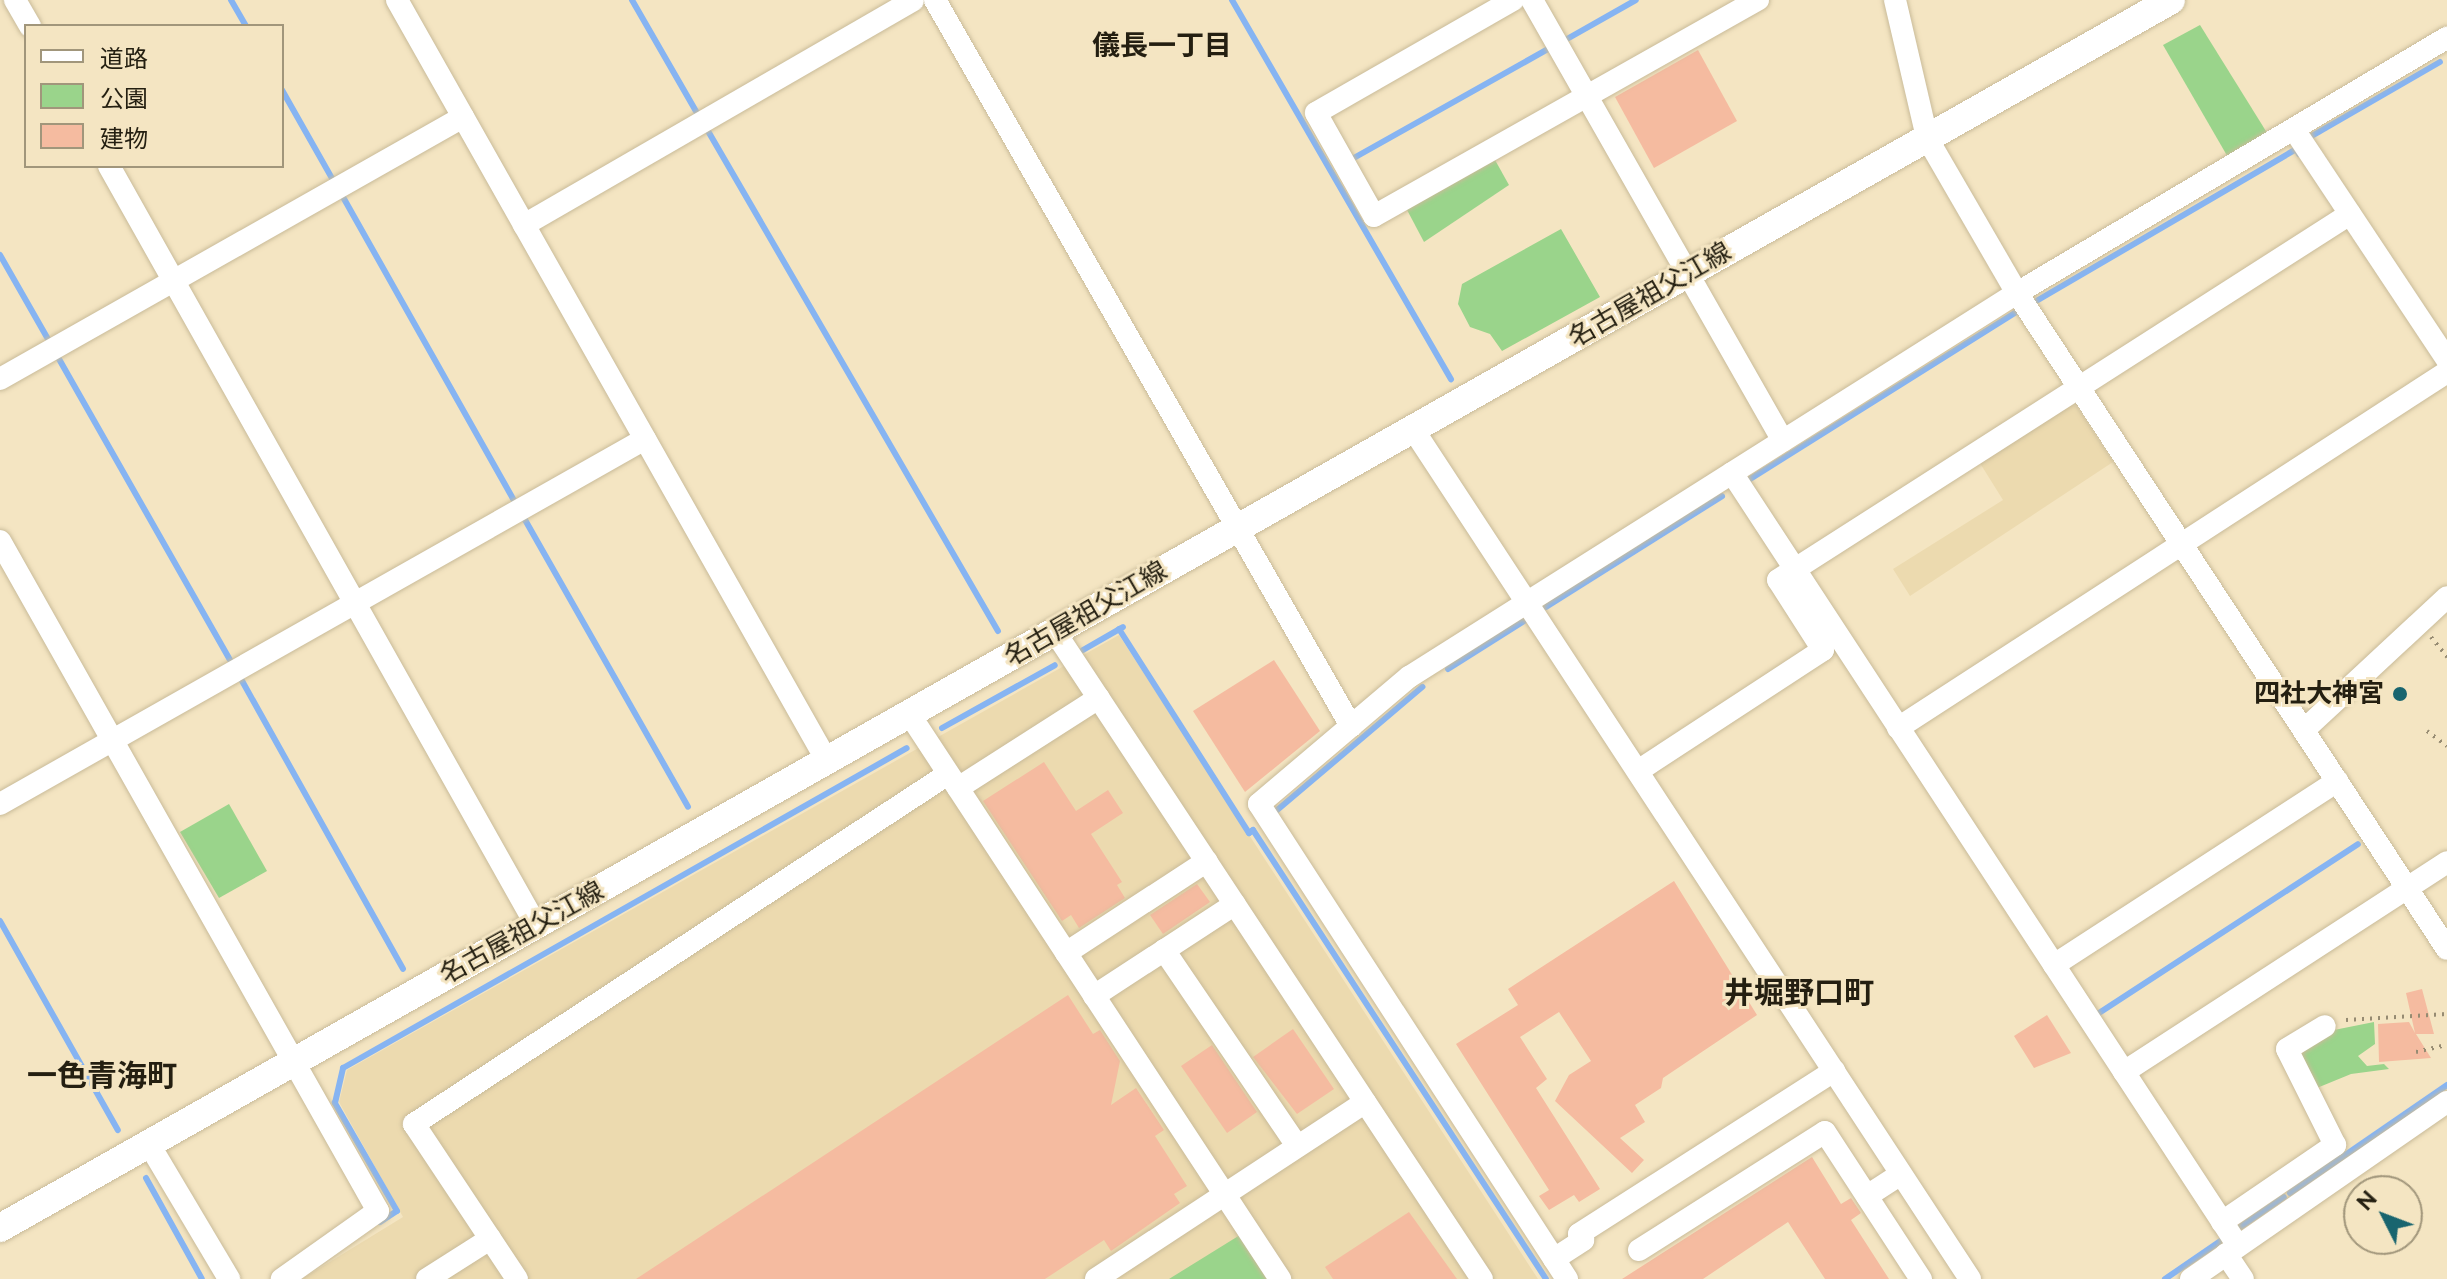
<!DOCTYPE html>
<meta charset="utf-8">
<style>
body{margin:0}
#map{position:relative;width:2447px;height:1279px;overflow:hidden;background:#f4e5c2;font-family:Raleway,"Noto Sans JP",sans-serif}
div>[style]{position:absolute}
.built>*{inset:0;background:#ecdaaf}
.green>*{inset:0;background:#9ad48b}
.stream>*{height:6px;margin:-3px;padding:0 3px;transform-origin:3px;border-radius:3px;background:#86b4f2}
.building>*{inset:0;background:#f5bba0}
.path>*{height:4px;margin-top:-2px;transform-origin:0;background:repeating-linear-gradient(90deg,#968b72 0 2px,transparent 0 8px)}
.roads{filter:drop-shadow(0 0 2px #c9bb99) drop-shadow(0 0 2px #c9bb99)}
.minor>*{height:22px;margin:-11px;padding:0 11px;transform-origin:11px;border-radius:11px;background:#fff}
.major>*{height:28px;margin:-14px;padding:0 14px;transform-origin:14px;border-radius:14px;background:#fff}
.dots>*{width:22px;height:22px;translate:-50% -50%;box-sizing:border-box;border:4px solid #f4e5c2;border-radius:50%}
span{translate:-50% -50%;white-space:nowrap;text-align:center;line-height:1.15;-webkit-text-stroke:6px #f4e5c2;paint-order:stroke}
.street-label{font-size:26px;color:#241f11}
.poi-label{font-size:26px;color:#241f11;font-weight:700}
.right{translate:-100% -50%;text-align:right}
.neighbourhood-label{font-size:28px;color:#241f11;font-weight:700}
.quarter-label{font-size:30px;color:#241f11;font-weight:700}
.legend{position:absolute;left:24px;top:24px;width:260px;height:144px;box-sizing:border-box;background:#f4e5c2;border:2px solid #a1967b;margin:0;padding:10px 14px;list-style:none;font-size:24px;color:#241f11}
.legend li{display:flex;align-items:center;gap:16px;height:40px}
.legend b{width:40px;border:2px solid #a1967b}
.north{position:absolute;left:2343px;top:1175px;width:80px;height:80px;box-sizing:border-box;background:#f4e5c2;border:2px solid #a1967b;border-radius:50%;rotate:312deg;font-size:22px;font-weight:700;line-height:32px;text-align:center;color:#241f11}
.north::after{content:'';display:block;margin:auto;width:28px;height:36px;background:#19656f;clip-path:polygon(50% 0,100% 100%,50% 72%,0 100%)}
</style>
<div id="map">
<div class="built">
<div style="clip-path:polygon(2067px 403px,2077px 407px,2113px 462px,1910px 596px,1893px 569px,2003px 500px,1978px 460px)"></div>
<div style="clip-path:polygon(1119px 635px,1538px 1279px,302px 1279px,403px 1217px,339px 1102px,347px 1070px)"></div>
</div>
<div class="green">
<div style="clip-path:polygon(2200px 25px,2269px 136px,2229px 159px,2163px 45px)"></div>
<div style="clip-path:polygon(1495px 160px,1509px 185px,1424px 242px,1406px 208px)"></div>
<div style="clip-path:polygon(1561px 229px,1600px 297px,1502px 351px,1490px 334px,1470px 327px,1458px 304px,1462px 284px)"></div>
<div style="clip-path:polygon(229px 804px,267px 871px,219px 898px,180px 832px)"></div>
<div style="clip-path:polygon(2374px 1022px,2375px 1044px,2358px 1056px,2367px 1066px,2384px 1064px,2389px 1069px,2351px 1074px,2312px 1090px,2296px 1052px,2329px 1031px)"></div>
<div style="clip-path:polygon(1240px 1235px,1267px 1279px,1169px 1279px)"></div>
</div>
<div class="stream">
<div style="left:231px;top:0;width:30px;rotate:60deg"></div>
<div style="left:632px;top:0;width:133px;rotate:60.1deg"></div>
<div style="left:1232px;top:0;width:438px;rotate:60deg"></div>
<div style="left:1567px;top:39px;width:79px;rotate:-29.5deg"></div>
<div style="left:282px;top:90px;width:103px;rotate:60.5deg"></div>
<div style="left:708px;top:131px;width:578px;rotate:59.89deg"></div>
<div style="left:2310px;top:137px;width:150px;rotate:-30deg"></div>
<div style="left:1352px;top:159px;width:225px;rotate:-29.3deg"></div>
<div style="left:343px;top:197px;width:350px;rotate:60.6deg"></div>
<div style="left:0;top:255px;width:97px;rotate:60.3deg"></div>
<div style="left:2038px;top:300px;width:299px;rotate:-30.3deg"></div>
<div style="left:2296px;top:149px;width:6px;rotate:59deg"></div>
<div style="left:59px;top:359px;width:346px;rotate:60.4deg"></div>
<div style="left:1747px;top:481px;width:316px;rotate:-32.1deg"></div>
<div style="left:524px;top:518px;width:332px;rotate:60.4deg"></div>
<div style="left:1546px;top:607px;width:208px;rotate:-32.2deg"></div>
<div style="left:1119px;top:629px;width:242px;rotate:57.5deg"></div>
<div style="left:1249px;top:833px;width:5px;rotate:-37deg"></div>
<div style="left:1253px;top:830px;width:536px;rotate:56.87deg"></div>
<div style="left:1083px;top:650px;width:46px;rotate:-29.9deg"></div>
<div style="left:1448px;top:669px;width:90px;rotate:-32.3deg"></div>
<div style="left:241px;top:679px;width:332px;rotate:60.8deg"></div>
<div style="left:942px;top:728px;width:129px;rotate:-29.1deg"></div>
<div style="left:1276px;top:811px;width:192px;rotate:-40.3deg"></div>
<div style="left:0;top:921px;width:240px;rotate:60.6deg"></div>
<div style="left:2099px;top:1013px;width:309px;rotate:-33.1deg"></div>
<div style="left:146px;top:1178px;width:115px;rotate:61deg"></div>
<div style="left:2290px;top:1193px;width:191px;rotate:-34.5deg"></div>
<div style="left:380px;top:1222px;width:20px;rotate:-33deg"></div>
<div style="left:397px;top:1211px;width:125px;rotate:-119.9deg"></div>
<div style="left:335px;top:1103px;width:36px;rotate:-77deg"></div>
<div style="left:343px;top:1068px;width:648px;rotate:-29.57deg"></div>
<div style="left:2236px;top:1230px;width:58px;rotate:-34.5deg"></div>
<div style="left:2165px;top:1279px;width:69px;rotate:-34.4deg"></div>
</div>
<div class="building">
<div style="clip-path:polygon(1698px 50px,1737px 121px,1654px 168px,1615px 97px)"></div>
<div style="clip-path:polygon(1274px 660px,1320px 731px,1245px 792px,1193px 711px)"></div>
<div style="clip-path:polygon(1044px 762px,1076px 811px,1108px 790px,1123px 813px,1091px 834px,1122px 882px,1117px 885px,1125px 898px,1079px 928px,1071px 915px,1062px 921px,983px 801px)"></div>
<div style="clip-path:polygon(1674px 881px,1757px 1015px,1663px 1078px,1661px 1088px,1635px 1105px,1645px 1122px,1620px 1138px,1644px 1160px,1632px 1173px,1555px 1101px,1569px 1075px,1591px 1061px,1559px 1012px,1520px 1037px,1547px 1079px,1536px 1088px,1600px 1189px,1579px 1202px,1574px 1195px,1549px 1210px,1539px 1196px,1549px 1190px,1456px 1044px,1518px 1005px,1508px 989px)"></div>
<div style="clip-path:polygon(1197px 884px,1210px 902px,1163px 934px,1150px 915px)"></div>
<div style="clip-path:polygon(2422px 989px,2434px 1034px,2416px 1034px,2431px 1058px,2379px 1062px,2378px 1024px,2409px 1022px,2415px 1033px,2406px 993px)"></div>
<div style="clip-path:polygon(1068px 995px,1093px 1034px,1100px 1030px,1120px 1061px,1111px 1105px,1136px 1088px,1164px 1130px,1155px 1136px,1187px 1186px,1174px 1194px,1180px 1203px,1111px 1251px,1104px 1240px,1045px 1279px,636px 1279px)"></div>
<div style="clip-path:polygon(2047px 1015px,2071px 1053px,2034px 1068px,2014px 1036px)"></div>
<div style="clip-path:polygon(1293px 1029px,1334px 1089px,1297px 1114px,1253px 1057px)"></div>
<div style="clip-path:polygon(1212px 1045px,1257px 1112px,1227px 1133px,1181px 1066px)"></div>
<div style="clip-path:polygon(1812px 1157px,1841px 1204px,1851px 1198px,1861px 1213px,1851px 1220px,1889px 1279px,1825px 1279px,1788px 1222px,1703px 1279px,1622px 1279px)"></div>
<div style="clip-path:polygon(1409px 1212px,1457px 1279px,1333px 1279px,1325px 1267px)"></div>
</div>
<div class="path">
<div style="left:2431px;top:637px;width:26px;rotate:51deg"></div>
<div style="left:2427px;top:731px;width:25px;rotate:37deg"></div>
<div style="left:2346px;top:1020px;width:101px;rotate:-3.4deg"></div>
<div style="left:2416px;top:1052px;width:32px;rotate:-13deg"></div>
</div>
<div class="roads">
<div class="minor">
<div style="left:15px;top:0;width:30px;rotate:60deg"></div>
<div style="left:397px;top:0;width:874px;rotate:60.53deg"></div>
<div style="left:935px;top:0;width:837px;rotate:60.19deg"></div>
<div style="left:1513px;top:0;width:227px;rotate:150.2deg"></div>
<div style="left:1316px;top:113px;width:118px;rotate:60.6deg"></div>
<div style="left:1374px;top:216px;width:441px;rotate:-29.4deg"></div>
<div style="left:1532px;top:0;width:507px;rotate:60.35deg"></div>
<div style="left:1895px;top:0;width:142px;rotate:76.9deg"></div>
<div style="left:1927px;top:138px;width:179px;rotate:59.9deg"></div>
<div style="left:2017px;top:293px;width:784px;rotate:56.76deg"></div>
<div style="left:2295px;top:131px;width:275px;rotate:56.4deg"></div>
<div style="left:109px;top:166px;width:871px;rotate:60.64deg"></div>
<div style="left:524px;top:225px;width:449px;rotate:-30deg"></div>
<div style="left:0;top:379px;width:532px;rotate:-29.5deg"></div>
<div style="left:1413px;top:429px;width:1016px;rotate:56.76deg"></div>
<div style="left:1732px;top:473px;width:924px;rotate:56.79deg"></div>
<div style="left:0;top:541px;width:769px;rotate:60.57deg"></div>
<div style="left:378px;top:1211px;width:118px;rotate:144.7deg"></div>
<div style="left:1055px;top:632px;width:775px;rotate:56.58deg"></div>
<div style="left:910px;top:715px;width:675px;rotate:56.73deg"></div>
<div style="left:1898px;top:728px;width:654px;rotate:-32.96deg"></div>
<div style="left:2304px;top:730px;width:195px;rotate:-42.9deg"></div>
<div style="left:1638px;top:771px;width:221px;rotate:-33.2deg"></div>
<div style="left:1823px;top:650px;width:83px;rotate:-122.7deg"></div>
<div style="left:1778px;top:580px;width:679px;rotate:-32.61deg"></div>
<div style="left:958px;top:788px;width:167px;rotate:-32.6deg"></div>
<div style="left:0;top:804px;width:741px;rotate:-29.51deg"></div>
<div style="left:1164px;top:950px;width:237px;rotate:55.8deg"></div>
<div style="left:1066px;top:953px;width:168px;rotate:-33.1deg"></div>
<div style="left:2054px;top:965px;width:338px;rotate:-33deg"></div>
<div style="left:1094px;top:996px;width:168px;rotate:-33.1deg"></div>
<div style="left:2124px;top:1072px;width:385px;rotate:-33deg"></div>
<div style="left:149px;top:1144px;width:157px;rotate:59.3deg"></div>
<div style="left:1867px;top:1196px;width:40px;rotate:-32.9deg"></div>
<div style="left:2222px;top:1222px;width:137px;rotate:-34.3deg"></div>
<div style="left:2335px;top:1145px;width:107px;rotate:-116.6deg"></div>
<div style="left:2287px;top:1049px;width:44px;rotate:-31.2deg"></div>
<div style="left:1639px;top:1250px;width:220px;rotate:-32.4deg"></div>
<div style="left:1825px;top:1132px;width:176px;rotate:56.9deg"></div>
<div style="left:2226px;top:1254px;width:30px;rotate:56deg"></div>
<div style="left:1554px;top:1259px;width:35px;rotate:-33deg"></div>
<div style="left:1583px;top:1240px;width:7px;rotate:-124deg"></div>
<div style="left:1579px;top:1234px;width:303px;rotate:-32.6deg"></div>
<div style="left:427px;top:1279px;width:75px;rotate:-32.4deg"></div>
<div style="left:517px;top:1279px;width:186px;rotate:-123.6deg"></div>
<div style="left:414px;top:1124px;width:638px;rotate:-33.24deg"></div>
<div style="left:1096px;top:1279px;width:322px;rotate:-33.3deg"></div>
<div style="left:1567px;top:1279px;width:566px;rotate:-122.96deg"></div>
<div style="left:1259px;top:804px;width:197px;rotate:-40.3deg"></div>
<div style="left:1409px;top:677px;width:719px;rotate:-32.28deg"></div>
<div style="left:2017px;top:293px;width:500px;rotate:-30.7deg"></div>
<div style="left:2191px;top:1279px;width:311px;rotate:-34.7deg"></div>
</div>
<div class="major">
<div style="left:0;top:1228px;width:2494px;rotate:-29.49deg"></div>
</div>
</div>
<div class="dots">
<div style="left:2400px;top:694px;background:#19656f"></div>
</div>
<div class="street-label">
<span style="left:1650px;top:295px;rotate:-30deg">名古屋祖父江線</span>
<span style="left:1086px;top:614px;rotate:-30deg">名古屋祖父江線</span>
<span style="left:522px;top:933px;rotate:-29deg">名古屋祖父江線</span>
</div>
<div class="poi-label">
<span class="right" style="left:2384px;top:694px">四社大神宮</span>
</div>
<div class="neighbourhood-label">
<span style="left:1162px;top:46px">儀長一丁目</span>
</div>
<div class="quarter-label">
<span style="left:1799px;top:993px">井堀野口町</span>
<span style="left:102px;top:1076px">一色青海町</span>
</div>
<ul class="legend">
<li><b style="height:10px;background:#fff"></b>道路</li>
<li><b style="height:22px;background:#9ad48b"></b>公園</li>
<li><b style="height:22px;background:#f5bba0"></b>建物</li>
</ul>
<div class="north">N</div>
</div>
